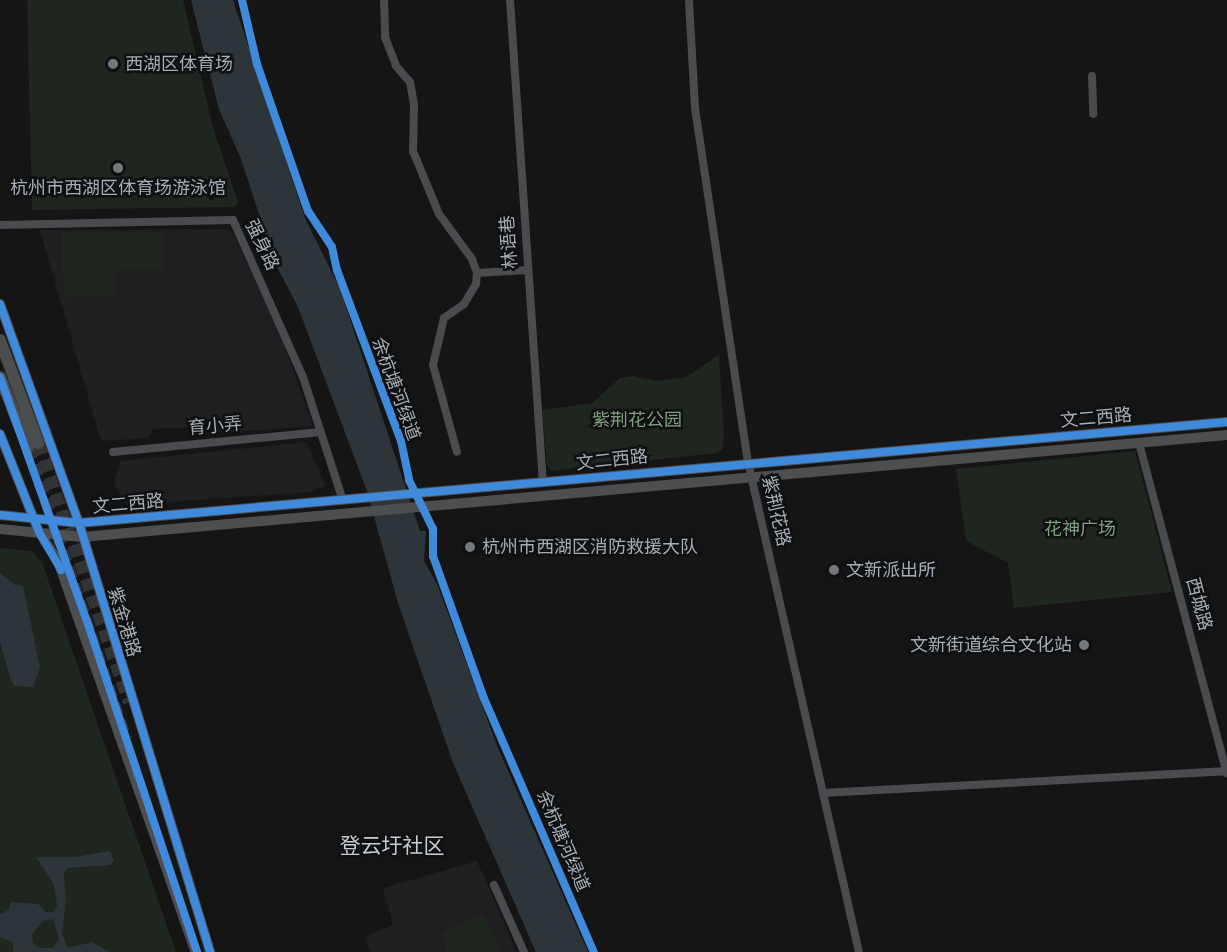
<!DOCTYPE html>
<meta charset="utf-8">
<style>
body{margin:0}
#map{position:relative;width:1227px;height:952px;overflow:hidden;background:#151515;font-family:"Titillium Web","Noto Sans SC",sans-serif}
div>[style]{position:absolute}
.built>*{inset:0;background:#1f1f21}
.green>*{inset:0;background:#1f251f}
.water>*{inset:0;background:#2d353a}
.highway-tunnel>*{height:12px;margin-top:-6px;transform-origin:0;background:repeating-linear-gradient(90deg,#323335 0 12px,transparent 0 18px)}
.minor>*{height:8px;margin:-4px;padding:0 4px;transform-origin:4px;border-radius:4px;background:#4a4b4e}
.major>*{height:10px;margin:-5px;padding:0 5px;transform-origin:5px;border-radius:5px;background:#4c4e50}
.highway>*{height:12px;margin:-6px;padding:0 6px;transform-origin:6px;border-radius:6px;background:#4c4d4f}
.cycleway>*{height:8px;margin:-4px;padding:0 4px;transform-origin:4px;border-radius:4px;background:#408adc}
.dots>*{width:16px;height:16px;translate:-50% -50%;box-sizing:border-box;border:3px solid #0f1011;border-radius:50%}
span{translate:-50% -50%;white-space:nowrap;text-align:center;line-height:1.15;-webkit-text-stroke:5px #0f1011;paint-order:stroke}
.poi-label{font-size:18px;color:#a7adb5}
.left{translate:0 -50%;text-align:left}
.right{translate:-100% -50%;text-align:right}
.street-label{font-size:18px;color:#a7adb5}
.park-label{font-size:18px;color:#819f80}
.quarter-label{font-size:21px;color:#c8cbd1}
</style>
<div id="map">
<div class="built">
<div style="clip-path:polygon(222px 229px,232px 231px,279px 330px,313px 426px,220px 433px,212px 426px,153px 429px,148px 438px,101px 441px,40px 230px)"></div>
<div style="clip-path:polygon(307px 442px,325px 486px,309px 492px,127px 505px,114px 484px,120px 461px)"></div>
<div style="clip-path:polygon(477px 861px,517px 952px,370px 952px,364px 937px,393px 925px,383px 888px)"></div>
</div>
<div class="green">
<div style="clip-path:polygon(27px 0,183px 0,213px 128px,238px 202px,235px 207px,32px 210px)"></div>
<div style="clip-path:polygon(61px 232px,164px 232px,164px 270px,116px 270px,116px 296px,64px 297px)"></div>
<div style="clip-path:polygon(719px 355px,724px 435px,722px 450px,717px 453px,551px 471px,547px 465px,542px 410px,592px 403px,620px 378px,633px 376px,656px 381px,686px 377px)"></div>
<div style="clip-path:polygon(1135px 451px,1172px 592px,1014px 608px,1008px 563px,966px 541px,956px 469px)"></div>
<div style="clip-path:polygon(0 548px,32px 551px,42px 562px,176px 952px,0 952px)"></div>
<div style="clip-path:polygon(484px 914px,501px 952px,447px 952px,440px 932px)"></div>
</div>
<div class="water">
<div style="clip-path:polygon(191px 0,233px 0,305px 218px,340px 289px,420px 531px,426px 531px,424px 561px,437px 584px,498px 748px,588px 952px,536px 952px,453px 763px,398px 603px,367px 491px,298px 307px,275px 263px,241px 159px,219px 109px)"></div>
<div style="clip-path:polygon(0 573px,15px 585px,23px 586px,40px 667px,33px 687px,14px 686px,9px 675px,0 641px)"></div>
<div style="clip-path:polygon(evenodd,110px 851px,114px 861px,110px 865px,68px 868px,64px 873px,66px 899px,62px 934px,68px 948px,92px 942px,110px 952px,13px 952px,13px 942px,0 937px,0 914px,9px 910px,11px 902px,38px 904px,46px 912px,54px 912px,57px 906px,54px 884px,36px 857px,76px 857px,110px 851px,53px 919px,59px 939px,53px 948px,40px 948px,33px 943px,32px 934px,43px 921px,53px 919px)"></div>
</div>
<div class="highway-tunnel">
<div style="left:38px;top:443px;width:275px;rotate:70.7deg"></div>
<div style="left:28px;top:448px;width:307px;rotate:71.4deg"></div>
</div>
<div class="minor">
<div style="left:384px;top:0;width:37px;rotate:88deg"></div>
<div style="left:385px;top:37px;width:31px;rotate:69deg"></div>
<div style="left:396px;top:66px;width:21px;rotate:49deg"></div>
<div style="left:410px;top:82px;width:23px;rotate:80deg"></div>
<div style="left:414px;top:105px;width:46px;rotate:91.2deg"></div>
<div style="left:413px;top:151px;width:68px;rotate:67.6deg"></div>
<div style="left:439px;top:214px;width:56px;rotate:53.7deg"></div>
<div style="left:472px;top:259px;width:15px;rotate:70deg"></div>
<div style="left:477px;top:273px;width:11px;rotate:95deg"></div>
<div style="left:476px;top:284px;width:23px;rotate:121deg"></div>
<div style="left:464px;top:304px;width:24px;rotate:145deg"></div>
<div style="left:444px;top:318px;width:48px;rotate:103.2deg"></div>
<div style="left:433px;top:365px;width:90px;rotate:74.6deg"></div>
<div style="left:510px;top:0;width:483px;rotate:86.1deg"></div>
<div style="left:689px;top:0;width:108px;rotate:86.8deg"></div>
<div style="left:695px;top:108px;width:358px;rotate:81.5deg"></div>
<div style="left:748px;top:462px;width:502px;rotate:77.24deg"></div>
<div style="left:1092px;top:76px;width:38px;rotate:88deg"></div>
<div style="left:0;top:225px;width:233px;rotate:-1.2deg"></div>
<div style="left:233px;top:220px;width:172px;rotate:66deg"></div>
<div style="left:303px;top:377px;width:130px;rotate:72.1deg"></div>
<div style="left:477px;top:273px;width:51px;rotate:-3.4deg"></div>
<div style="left:1139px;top:443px;width:342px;rotate:75.1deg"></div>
<div style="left:113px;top:452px;width:207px;rotate:-5.5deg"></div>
<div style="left:823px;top:793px;width:405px;rotate:-3.1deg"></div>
<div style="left:494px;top:885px;width:73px;rotate:65.9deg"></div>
</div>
<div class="major">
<div style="left:0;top:304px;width:233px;rotate:70.2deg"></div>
<div style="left:79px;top:523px;width:449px;rotate:73deg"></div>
<div style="left:0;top:434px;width:105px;rotate:68.3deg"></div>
<div style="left:39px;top:532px;width:35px;rotate:57deg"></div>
<div style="left:58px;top:561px;width:415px;rotate:70.6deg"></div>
<div style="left:0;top:515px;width:79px;rotate:5.8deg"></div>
<div style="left:79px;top:523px;width:1152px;rotate:-5.03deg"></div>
<div style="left:0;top:529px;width:82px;rotate:5.6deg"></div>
<div style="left:82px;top:537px;width:1150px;rotate:-5.09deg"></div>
</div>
<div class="highway">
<div style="left:0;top:340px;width:110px;rotate:69.7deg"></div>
<div style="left:0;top:377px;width:76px;rotate:68.5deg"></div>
</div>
<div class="cycleway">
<div style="left:242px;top:0;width:66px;rotate:76.8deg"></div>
<div style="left:257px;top:64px;width:156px;rotate:70.9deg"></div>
<div style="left:308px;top:211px;width:43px;rotate:56.3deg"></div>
<div style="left:332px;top:247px;width:24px;rotate:78deg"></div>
<div style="left:337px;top:270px;width:183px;rotate:69.5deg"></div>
<div style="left:401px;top:441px;width:40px;rotate:78deg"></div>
<div style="left:409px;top:480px;width:55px;rotate:63.9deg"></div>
<div style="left:433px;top:529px;width:27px;rotate:90deg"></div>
<div style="left:433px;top:556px;width:149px;rotate:70.3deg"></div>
<div style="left:483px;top:696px;width:279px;rotate:66.6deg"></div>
<div style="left:0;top:304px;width:233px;rotate:70.2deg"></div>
<div style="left:79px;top:523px;width:449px;rotate:73deg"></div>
<div style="left:0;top:377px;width:262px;rotate:70.4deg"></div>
<div style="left:88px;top:624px;width:346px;rotate:71.6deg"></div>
<div style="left:0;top:434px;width:105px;rotate:68.3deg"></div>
<div style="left:39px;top:532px;width:44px;rotate:59.9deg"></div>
<div style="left:0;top:515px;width:79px;rotate:5.8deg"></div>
<div style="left:79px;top:523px;width:1152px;rotate:-5.03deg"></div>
</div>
<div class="dots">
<div style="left:113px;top:64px;background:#74787d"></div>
<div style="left:118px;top:168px;background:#74787d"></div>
<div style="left:470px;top:547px;background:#74787d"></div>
<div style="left:834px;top:570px;background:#74787d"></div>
<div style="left:1084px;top:645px;background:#74787d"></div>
</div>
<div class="poi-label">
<span class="left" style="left:125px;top:64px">西湖区体育场</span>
<span style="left:118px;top:188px">杭州市西湖区体育场游泳馆</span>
<span class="left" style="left:482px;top:547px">杭州市西湖区消防救援大队</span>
<span class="left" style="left:846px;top:570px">文新派出所</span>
<span class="right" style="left:1072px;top:645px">文新街道综合文化站</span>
</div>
<div class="street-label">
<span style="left:509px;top:242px;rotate:-94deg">林语巷</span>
<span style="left:262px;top:245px;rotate:64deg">强身路</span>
<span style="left:396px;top:389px;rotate:70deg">余杭塘河绿道</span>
<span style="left:1096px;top:418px;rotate:-5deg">文二西路</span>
<span style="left:215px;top:426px;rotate:-5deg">育小弄</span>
<span style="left:612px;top:460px;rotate:-6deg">文二西路</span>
<span style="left:128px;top:504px;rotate:-5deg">文二西路</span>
<span style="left:776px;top:511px;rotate:77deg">紫荆花路</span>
<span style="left:1199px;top:604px;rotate:75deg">西城路</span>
<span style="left:124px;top:622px;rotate:73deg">紫金港路</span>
<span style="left:563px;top:841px;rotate:67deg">余杭塘河绿道</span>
</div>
<div class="park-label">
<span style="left:637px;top:420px">紫荆花公园</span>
<span style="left:1080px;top:529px">花神广场</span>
</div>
<div class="quarter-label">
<span style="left:392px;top:845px">登云圩社区</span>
</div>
</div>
